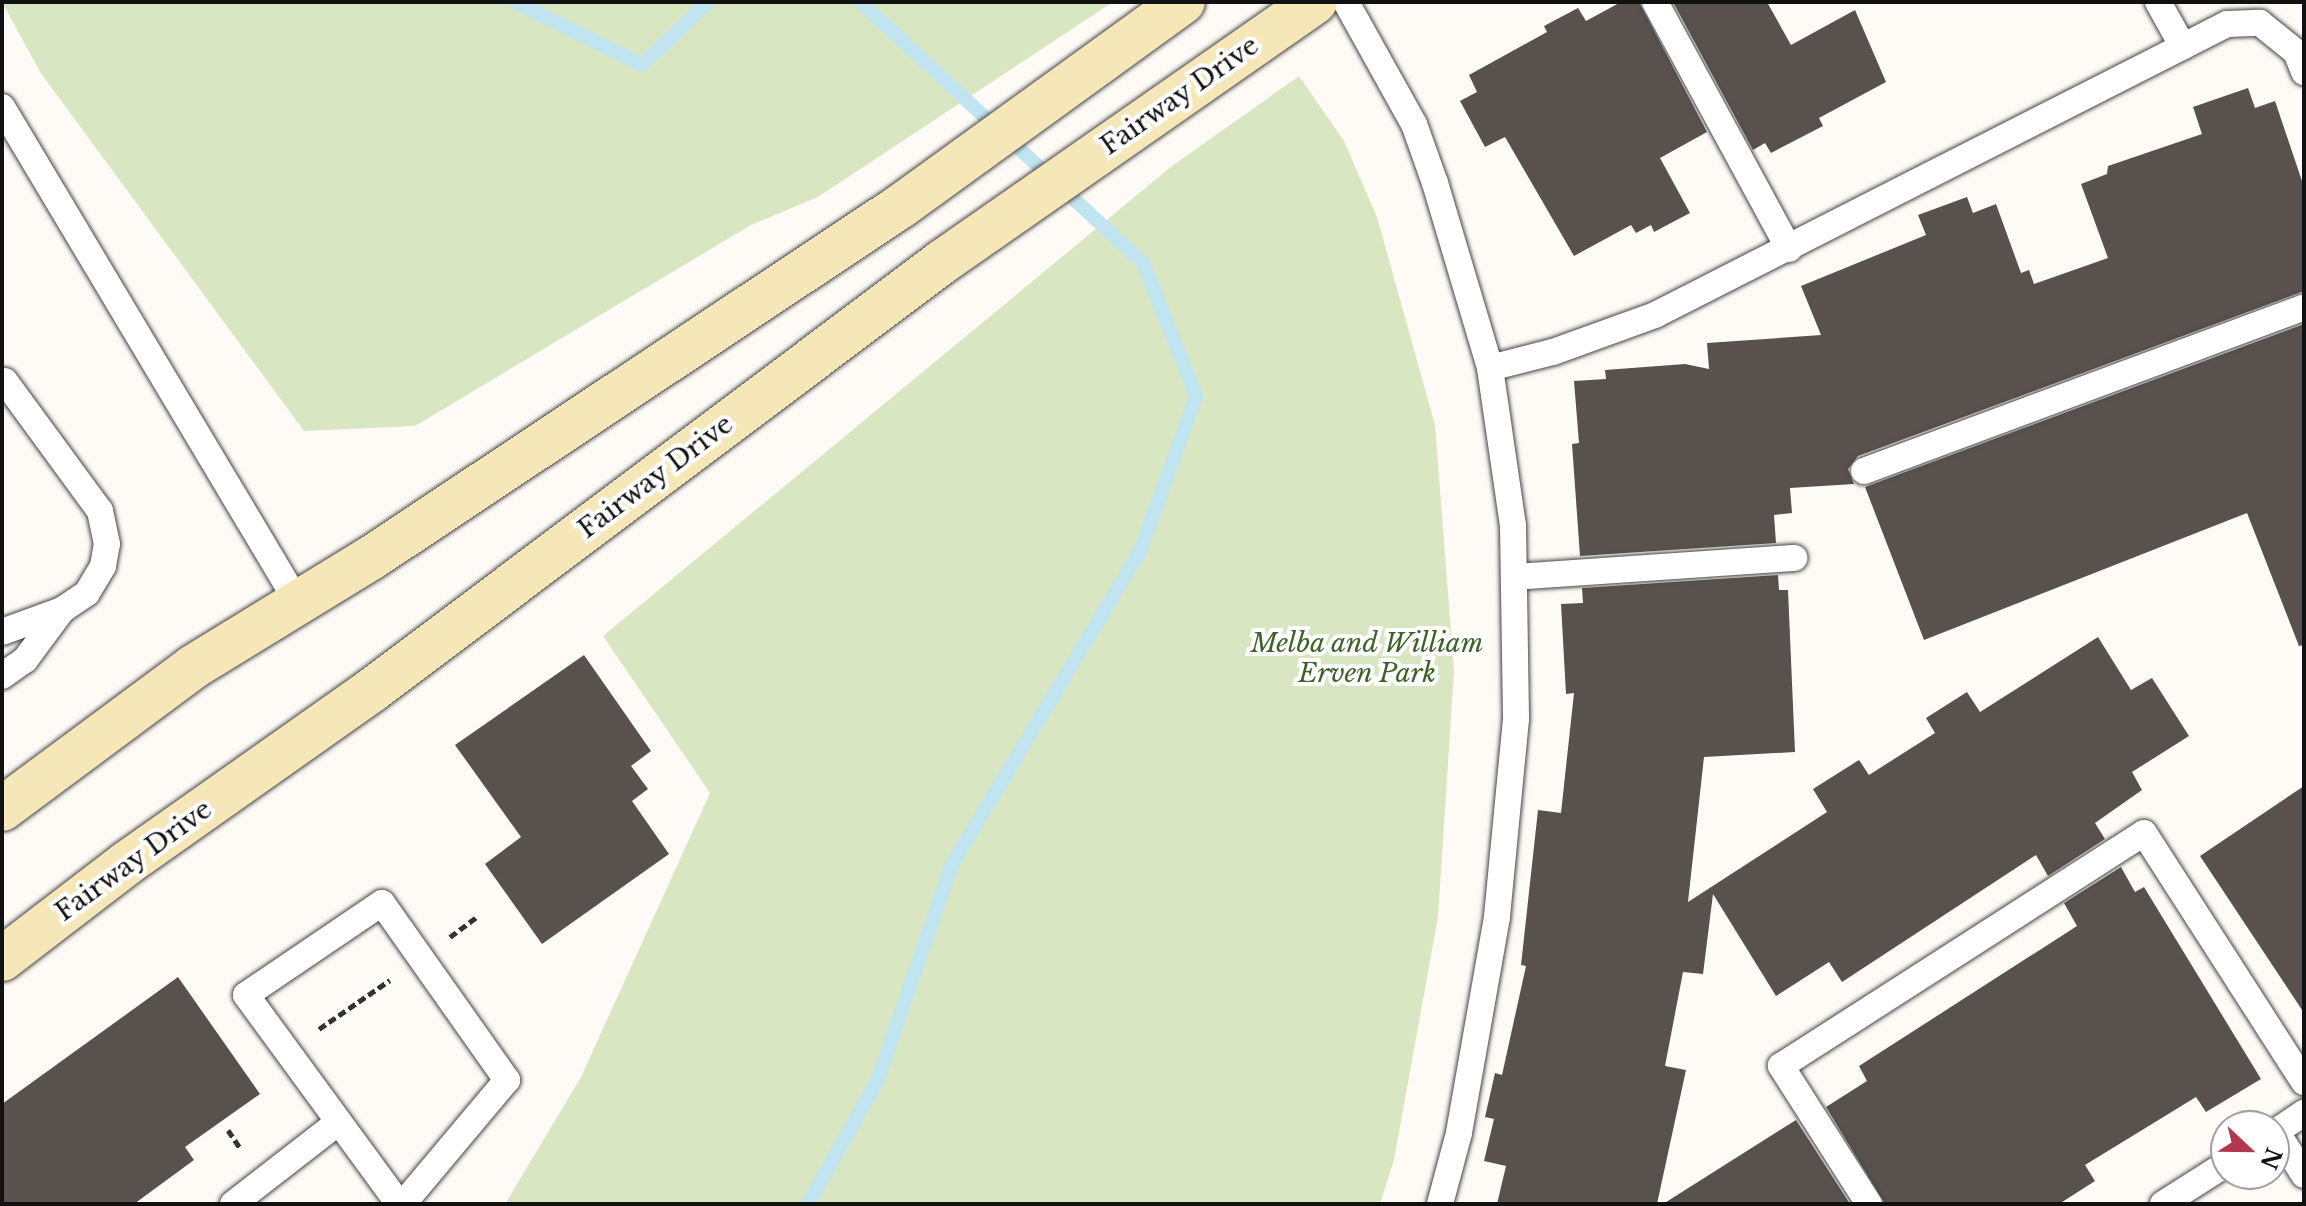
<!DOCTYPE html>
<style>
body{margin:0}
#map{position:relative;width:2306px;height:1206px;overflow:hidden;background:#fefbf6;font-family:"Libre Baskerville",serif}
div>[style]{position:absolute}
.green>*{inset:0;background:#d9e6c2}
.stream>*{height:14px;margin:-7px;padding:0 7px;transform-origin:7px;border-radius:7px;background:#c0e4f0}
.building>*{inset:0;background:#58514e}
.path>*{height:5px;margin-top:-2.5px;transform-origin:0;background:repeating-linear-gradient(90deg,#333 0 8px,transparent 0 12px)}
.roads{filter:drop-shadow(0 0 2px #444) drop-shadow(0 0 2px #444)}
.service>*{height:26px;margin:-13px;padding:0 13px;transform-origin:13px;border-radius:13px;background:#fff}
.secondary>*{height:44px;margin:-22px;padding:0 22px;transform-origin:22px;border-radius:22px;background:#f6e7b9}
span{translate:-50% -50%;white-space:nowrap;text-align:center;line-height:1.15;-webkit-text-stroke:8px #fff;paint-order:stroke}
.street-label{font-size:26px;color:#111}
.park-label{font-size:26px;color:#3c6228;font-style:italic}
.frame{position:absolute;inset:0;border:4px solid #111;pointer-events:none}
.north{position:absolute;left:2210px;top:1110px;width:80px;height:80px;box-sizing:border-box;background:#fff;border:2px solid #a0a0a0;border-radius:50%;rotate:112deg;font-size:22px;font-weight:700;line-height:32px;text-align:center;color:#111}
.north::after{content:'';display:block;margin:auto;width:28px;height:36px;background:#b2384f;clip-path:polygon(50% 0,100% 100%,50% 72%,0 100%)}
</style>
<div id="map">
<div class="green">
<div style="clip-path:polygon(2px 2px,1113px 2px,818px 197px,751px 225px,415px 426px,304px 431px,40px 72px)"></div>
<div style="clip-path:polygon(1299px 76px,1344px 141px,1377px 217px,1435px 425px,1454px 671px,1438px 917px,1394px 1160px,1380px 1204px,505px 1204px,581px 1077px,710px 793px,603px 636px,1172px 166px)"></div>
</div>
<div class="stream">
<div style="left:515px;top:2px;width:142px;rotate:26.4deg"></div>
<div style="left:642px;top:65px;width:91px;rotate:-43.7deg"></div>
<div style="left:808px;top:1204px;width:141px;rotate:-60.7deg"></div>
<div style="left:877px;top:1081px;width:230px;rotate:-70.9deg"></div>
<div style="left:952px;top:864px;width:367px;rotate:-59deg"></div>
<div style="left:1141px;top:549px;width:163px;rotate:-70.2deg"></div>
<div style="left:1196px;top:396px;width:143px;rotate:-111.7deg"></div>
<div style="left:1143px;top:263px;width:385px;rotate:-137.3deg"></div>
</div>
<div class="building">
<div style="clip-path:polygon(1621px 2px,1639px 2px,1707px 132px,1660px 158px,1690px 213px,1654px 232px,1651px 225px,1636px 233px,1631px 225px,1574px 256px,1505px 137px,1485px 147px,1460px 101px,1477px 92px,1469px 75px,1547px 32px,1544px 26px,1578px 8px,1586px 21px)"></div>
<div style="clip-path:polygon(1673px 2px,1767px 2px,1791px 45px,1855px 10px,1886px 82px,1819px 118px,1823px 126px,1771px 153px,1765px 143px,1753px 150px)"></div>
<div style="clip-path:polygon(2248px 88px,2255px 108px,2275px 101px,2304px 187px,2304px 291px,1858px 456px,1848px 469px,1854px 484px,1790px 488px,1792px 513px,1774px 515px,1776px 543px,1580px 556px,1572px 444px,1579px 443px,1574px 381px,1606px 379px,1605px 370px,1685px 364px,1709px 369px,1707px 343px,1821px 335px,1801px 286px,1926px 235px,1918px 215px,1967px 197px,1973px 213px,1996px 204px,2021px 273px,2029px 270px,2034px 284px,2108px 258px,2081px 184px,2107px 174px,2108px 166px,2202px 134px,2193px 107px)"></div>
<div style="clip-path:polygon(2304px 324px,2304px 645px,2299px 646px,2247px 513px,1924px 640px,1865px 487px)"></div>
<div style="clip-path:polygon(1778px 575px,1779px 590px,1788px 590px,1795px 752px,1704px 757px,1688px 902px,1827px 812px,1813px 789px,1859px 760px,1869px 775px,1935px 733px,1926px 718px,1967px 692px,1980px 712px,2098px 637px,2131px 690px,2152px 678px,2189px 736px,2132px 772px,2142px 790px,2095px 823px,2105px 839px,2048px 876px,2036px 855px,1842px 982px,1829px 962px,1776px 996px,1713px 894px,1703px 974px,1683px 972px,1665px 1066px,1686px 1070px,1657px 1204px,1497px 1204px,1506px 1166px,1484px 1161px,1494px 1119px,1485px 1117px,1495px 1073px,1502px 1075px,1526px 966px,1521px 965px,1538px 810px,1561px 813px,1574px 693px,1566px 694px,1561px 604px,1583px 603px,1582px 588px)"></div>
<div style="clip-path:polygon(584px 655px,651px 751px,631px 766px,648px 789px,632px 801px,669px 854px,542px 944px,485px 864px,521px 837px,455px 745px)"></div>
<div style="clip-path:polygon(2304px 786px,2304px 1013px,2200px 856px)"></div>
<div style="clip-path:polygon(2121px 867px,2135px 892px,2144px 887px,2261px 1079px,2206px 1112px,2196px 1097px,2085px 1165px,2095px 1181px,2059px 1204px,1885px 1204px,1826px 1107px,1867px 1081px,1859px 1066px,2077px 926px,2064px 903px)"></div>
<div style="clip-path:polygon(178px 977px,260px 1094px,185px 1147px,194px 1160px,134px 1204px,2px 1204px,2px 1104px)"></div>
<div style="clip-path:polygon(1796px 1120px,1850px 1204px,1663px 1204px)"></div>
</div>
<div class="path">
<div style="left:450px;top:937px;width:35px;rotate:-37deg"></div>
<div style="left:319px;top:1029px;width:86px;rotate:-34.6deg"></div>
<div style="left:228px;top:1130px;width:23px;rotate:56deg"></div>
</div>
<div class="roads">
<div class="service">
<div style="left:1346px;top:2px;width:140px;rotate:60.9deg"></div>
<div style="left:1414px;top:124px;width:63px;rotate:70.4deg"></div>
<div style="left:1435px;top:183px;width:193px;rotate:73.4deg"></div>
<div style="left:1490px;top:368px;width:160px;rotate:81.7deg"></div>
<div style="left:1513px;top:526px;width:193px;rotate:89.1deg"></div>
<div style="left:1516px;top:719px;width:199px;rotate:95.5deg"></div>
<div style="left:1497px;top:917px;width:219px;rotate:100deg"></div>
<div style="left:1459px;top:1133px;width:73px;rotate:105deg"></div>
<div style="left:1655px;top:2px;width:281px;rotate:61.5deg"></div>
<div style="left:2158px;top:2px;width:51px;rotate:60.9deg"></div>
<div style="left:2px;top:107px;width:578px;rotate:59.17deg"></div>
<div style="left:1490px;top:368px;width:65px;rotate:-14.3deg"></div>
<div style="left:1553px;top:352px;width:109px;rotate:-19.9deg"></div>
<div style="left:1655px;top:315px;width:642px;rotate:-26.96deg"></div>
<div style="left:2227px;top:24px;width:33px;rotate:-2deg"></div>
<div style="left:2260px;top:23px;width:46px;rotate:38.9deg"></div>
<div style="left:2296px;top:52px;width:22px;rotate:68deg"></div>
<div style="left:1864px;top:471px;width:470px;rotate:-20.4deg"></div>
<div style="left:1514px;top:577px;width:281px;rotate:-3.9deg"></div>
<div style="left:2px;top:632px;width:64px;rotate:-20.1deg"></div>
<div style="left:2px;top:676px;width:28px;rotate:-35deg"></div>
<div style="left:25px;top:660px;width:62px;rotate:-53.5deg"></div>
<div style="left:62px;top:610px;width:30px;rotate:-34deg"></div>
<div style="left:87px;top:593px;width:31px;rotate:-59deg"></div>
<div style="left:103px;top:566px;width:22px;rotate:-80deg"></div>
<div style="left:107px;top:544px;width:34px;rotate:-102deg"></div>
<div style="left:100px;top:511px;width:161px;rotate:-126.2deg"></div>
<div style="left:2276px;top:1131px;width:52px;rotate:57.5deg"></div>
<div style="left:2274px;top:1133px;width:36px;rotate:-34deg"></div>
<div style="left:233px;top:1204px;width:130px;rotate:-37.8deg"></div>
<div style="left:399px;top:1204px;width:259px;rotate:-126.2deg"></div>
<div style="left:246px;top:995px;width:164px;rotate:-34.1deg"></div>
<div style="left:382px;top:903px;width:217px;rotate:54.8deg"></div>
<div style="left:507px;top:1080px;width:162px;rotate:130deg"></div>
<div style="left:1869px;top:1204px;width:164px;rotate:-122.5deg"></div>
<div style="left:1781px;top:1066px;width:431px;rotate:-32.7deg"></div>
<div style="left:2144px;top:833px;width:296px;rotate:57.3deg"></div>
<div style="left:2163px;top:1204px;width:75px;rotate:-32.4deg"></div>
</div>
<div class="secondary">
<div style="left:2px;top:809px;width:238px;rotate:-36.6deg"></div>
<div style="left:193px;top:667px;width:209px;rotate:-31.5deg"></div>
<div style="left:371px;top:558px;width:636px;rotate:-33.59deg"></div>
<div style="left:901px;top:206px;width:348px;rotate:-35.9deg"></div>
<div style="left:2px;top:959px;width:158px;rotate:-37.5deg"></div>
<div style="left:127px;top:863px;width:300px;rotate:-35.2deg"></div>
<div style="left:372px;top:690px;width:713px;rotate:-36.9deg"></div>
<div style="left:942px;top:262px;width:455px;rotate:-34.9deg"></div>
</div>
</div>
<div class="street-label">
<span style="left:1180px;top:96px;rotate:-35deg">Fairway Drive</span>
<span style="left:656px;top:477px;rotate:-37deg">Fairway Drive</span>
<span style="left:134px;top:861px;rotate:-36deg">Fairway Drive</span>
</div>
<div class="park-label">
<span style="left:1367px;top:659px">Melba and William<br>Erven Park</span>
</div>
<div class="frame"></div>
<div class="north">N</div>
</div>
